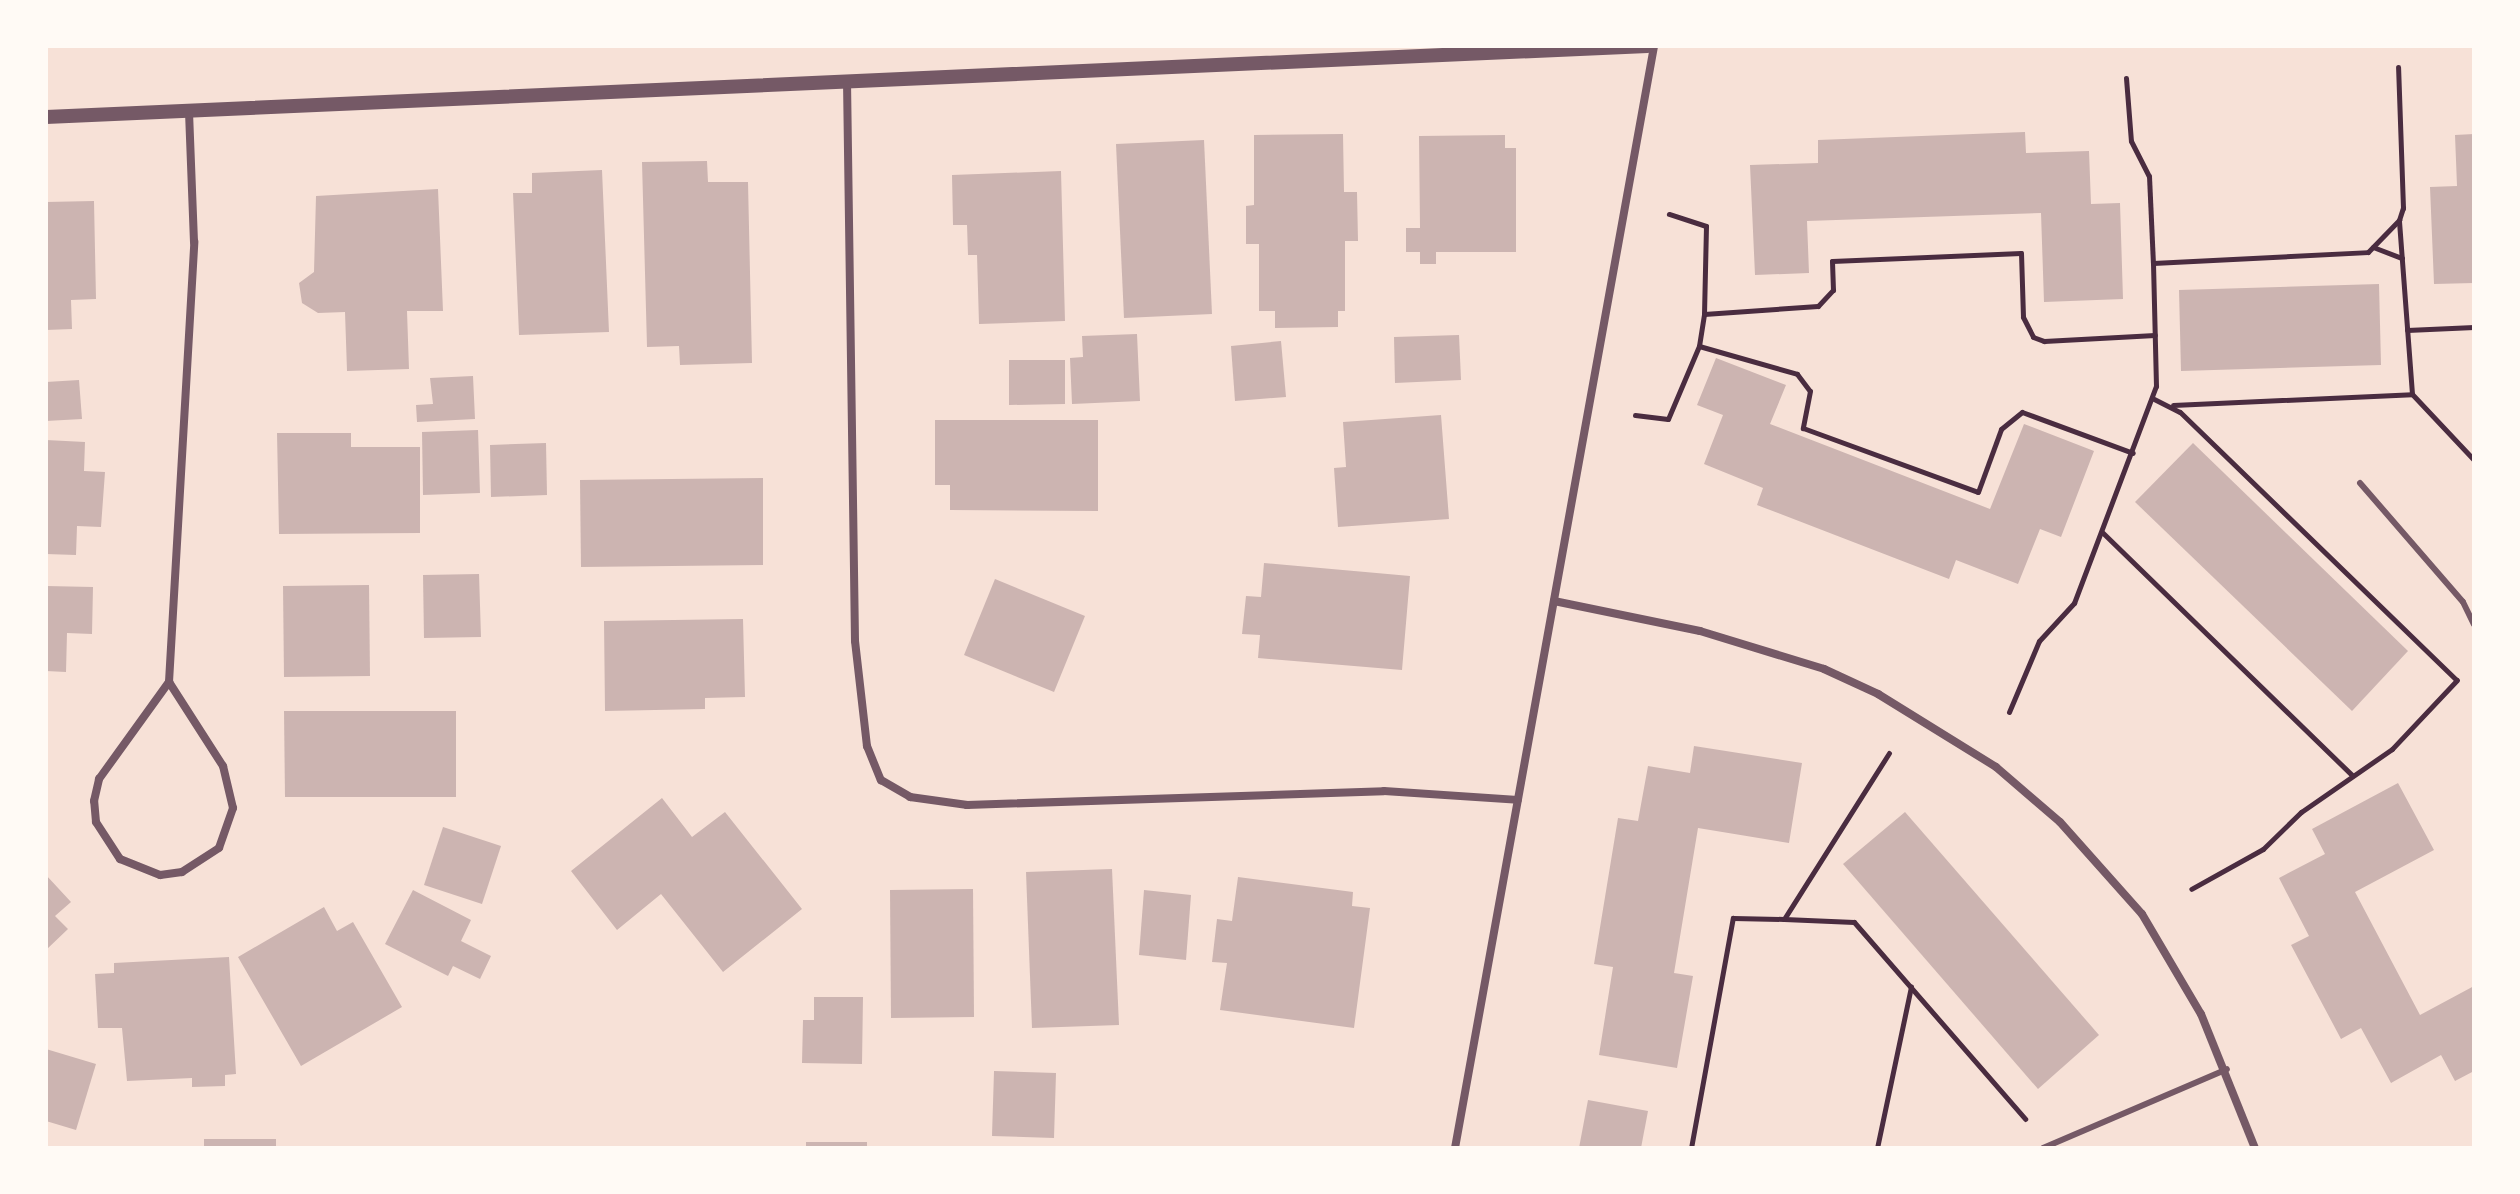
<!DOCTYPE html>
<style>
body{margin:0}
#map{position:relative;width:2520px;height:1194px;overflow:hidden;background:#f7e1d7;font-family:Jost,sans-serif}
div>[style]{position:absolute}
.building>*{inset:0;background:#ccb4b1}
.path>*{height:5px;margin:-2.5px;padding:0 2.5px;transform-origin:2.5px;border-radius:2.5px;background:#4a2c40}
.service>*{height:6px;margin:-3px;padding:0 3px;transform-origin:3px;border-radius:3px;background:#755966}
.minor>*{height:8px;margin:-4px;padding:0 4px;transform-origin:4px;border-radius:4px;background:#755966}
.tertiary>*{height:14px;margin:-7px;padding:0 7px;transform-origin:7px;border-radius:7px;background:#755966}
span{translate:-50% -50%;white-space:nowrap;text-align:center;line-height:1.15;-webkit-text-stroke:7px #fffaf5;paint-order:stroke}
.frame{position:absolute;inset:0;border:48px solid #fffaf5;pointer-events:none}
</style>
<div id="map">
<div class="building">
<div style="clip-path:polygon(2025px 132px,2026px 153px,2089px 151px,2091px 204px,2120px 203px,2123px 299px,2044px 302px,2041px 213px,1807px 221px,1809px 273px,1755px 275px,1750px 165px,1818px 163px,1818px 140px)"></div>
<div style="clip-path:polygon(1343px 134px,1344px 192px,1357px 192px,1358px 241px,1345px 241px,1345px 311px,1338px 311px,1338px 327px,1275px 328px,1275px 311px,1259px 311px,1259px 244px,1246px 244px,1246px 206px,1254px 205px,1254px 135px)"></div>
<div style="clip-path:polygon(2474px 134px,2474px 283px,2434px 284px,2430px 187px,2457px 186px,2455px 135px)"></div>
<div style="clip-path:polygon(1505px 135px,1505px 148px,1516px 148px,1516px 252px,1436px 252px,1436px 264px,1420px 264px,1420px 252px,1406px 252px,1406px 228px,1420px 228px,1419px 136px)"></div>
<div style="clip-path:polygon(1204px 140px,1212px 314px,1124px 318px,1116px 144px)"></div>
<div style="clip-path:polygon(707px 161px,708px 182px,748px 182px,752px 363px,680px 365px,679px 346px,647px 347px,642px 162px)"></div>
<div style="clip-path:polygon(602px 170px,609px 332px,519px 335px,513px 193px,532px 193px,532px 173px)"></div>
<div style="clip-path:polygon(1061px 171px,1065px 321px,979px 324px,977px 255px,968px 255px,967px 225px,953px 225px,952px 175px)"></div>
<div style="clip-path:polygon(438px 189px,443px 311px,407px 311px,409px 369px,347px 371px,345px 312px,318px 313px,302px 303px,299px 283px,314px 272px,316px 196px)"></div>
<div style="clip-path:polygon(94px 201px,96px 299px,71px 300px,72px 329px,46px 330px,46px 202px)"></div>
<div style="clip-path:polygon(2379px 284px,2381px 365px,2181px 371px,2179px 290px)"></div>
<div style="clip-path:polygon(1137px 334px,1140px 401px,1072px 404px,1070px 358px,1083px 357px,1082px 336px)"></div>
<div style="clip-path:polygon(1459px 335px,1461px 380px,1395px 383px,1394px 337px)"></div>
<div style="clip-path:polygon(1281px 341px,1286px 397px,1235px 401px,1231px 346px)"></div>
<div style="clip-path:polygon(1716px 358px,1786px 385px,1770px 424px,1990px 509px,2024px 424px,2094px 451px,2061px 537px,2040px 529px,2018px 584px,1956px 560px,1949px 579px,1757px 505px,1763px 488px,1704px 464px,1723px 415px,1697px 405px)"></div>
<div style="clip-path:polygon(1009px 360px,1065px 360px,1065px 404px,1009px 405px)"></div>
<div style="clip-path:polygon(473px 376px,475px 419px,417px 422px,416px 405px,433px 404px,430px 378px)"></div>
<div style="clip-path:polygon(79px 380px,82px 419px,46px 421px,46px 382px)"></div>
<div style="clip-path:polygon(1441px 415px,1449px 519px,1338px 527px,1334px 468px,1346px 467px,1343px 422px)"></div>
<div style="clip-path:polygon(935px 420px,1098px 420px,1098px 511px,950px 510px,950px 485px,935px 485px)"></div>
<div style="clip-path:polygon(478px 430px,480px 493px,423px 495px,422px 432px)"></div>
<div style="clip-path:polygon(277px 433px,351px 433px,351px 447px,420px 447px,420px 533px,279px 534px)"></div>
<div style="clip-path:polygon(46px 440px,85px 442px,84px 471px,105px 472px,101px 527px,77px 526px,76px 555px,46px 554px)"></div>
<div style="clip-path:polygon(546px 443px,547px 495px,491px 497px,490px 445px)"></div>
<div style="clip-path:polygon(2193px 443px,2408px 651px,2352px 711px,2135px 502px)"></div>
<div style="clip-path:polygon(763px 478px,763px 565px,581px 567px,580px 480px)"></div>
<div style="clip-path:polygon(1264px 563px,1410px 576px,1402px 670px,1258px 658px,1260px 635px,1242px 634px,1246px 596px,1261px 597px)"></div>
<div style="clip-path:polygon(479px 574px,481px 637px,424px 638px,423px 575px)"></div>
<div style="clip-path:polygon(995px 579px,1085px 616px,1054px 692px,964px 655px)"></div>
<div style="clip-path:polygon(369px 585px,370px 676px,284px 677px,283px 586px)"></div>
<div style="clip-path:polygon(46px 586px,93px 587px,92px 634px,67px 633px,66px 672px,46px 671px)"></div>
<div style="clip-path:polygon(743px 619px,745px 697px,705px 698px,705px 709px,605px 711px,604px 621px)"></div>
<div style="clip-path:polygon(284px 711px,456px 711px,456px 797px,285px 797px)"></div>
<div style="clip-path:polygon(1694px 746px,1802px 763px,1789px 843px,1698px 828px,1674px 973px,1693px 976px,1677px 1068px,1599px 1055px,1613px 967px,1594px 964px,1618px 818px,1638px 821px,1648px 766px,1690px 773px)"></div>
<div style="clip-path:polygon(2398px 783px,2434px 850px,2355px 892px,2420px 1015px,2474px 986px,2474px 1071px,2455px 1081px,2441px 1055px,2391px 1083px,2361px 1028px,2341px 1039px,2291px 945px,2309px 936px,2279px 878px,2325px 854px,2312px 829px)"></div>
<div style="clip-path:polygon(662px 798px,692px 837px,725px 812px,802px 909px,723px 972px,661px 894px,617px 930px,571px 871px)"></div>
<div style="clip-path:polygon(1905px 812px,2099px 1035px,2038px 1089px,1843px 864px)"></div>
<div style="clip-path:polygon(443px 827px,501px 846px,482px 904px,424px 885px)"></div>
<div style="clip-path:polygon(1112px 869px,1119px 1025px,1032px 1028px,1026px 872px)"></div>
<div style="clip-path:polygon(46px 875px,71px 902px,55px 916px,68px 929px,46px 950px)"></div>
<div style="clip-path:polygon(1238px 877px,1353px 892px,1352px 906px,1370px 908px,1354px 1028px,1220px 1010px,1227px 963px,1212px 962px,1217px 919px,1232px 921px)"></div>
<div style="clip-path:polygon(973px 889px,974px 1017px,891px 1018px,890px 890px)"></div>
<div style="clip-path:polygon(413px 890px,471px 920px,461px 941px,491px 956px,480px 979px,453px 966px,448px 976px,385px 944px)"></div>
<div style="clip-path:polygon(1144px 890px,1191px 895px,1186px 960px,1139px 955px)"></div>
<div style="clip-path:polygon(324px 907px,337px 931px,353px 922px,402px 1007px,301px 1066px,238px 957px)"></div>
<div style="clip-path:polygon(229px 957px,236px 1074px,225px 1075px,225px 1086px,192px 1087px,192px 1078px,127px 1081px,122px 1028px,98px 1028px,95px 974px,114px 973px,114px 963px)"></div>
<div style="clip-path:polygon(814px 997px,863px 997px,862px 1064px,802px 1063px,803px 1020px,814px 1020px)"></div>
<div style="clip-path:polygon(46px 1049px,96px 1064px,76px 1130px,46px 1121px)"></div>
<div style="clip-path:polygon(994px 1071px,1056px 1073px,1054px 1138px,992px 1136px)"></div>
<div style="clip-path:polygon(1588px 1100px,1648px 1111px,1641px 1148px,1579px 1148px)"></div>
<div style="clip-path:polygon(204px 1139px,276px 1139px,276px 1148px,204px 1148px)"></div>
<div style="clip-path:polygon(806px 1142px,867px 1142px,867px 1148px,806px 1148px)"></div>
</div>
<div class="path">
<div style="left:2126px;top:78px;width:63px;rotate:85.5deg"></div>
<div style="left:2131px;top:141px;width:39px;rotate:63deg"></div>
<div style="left:2149px;top:176px;width:87px;rotate:87.4deg"></div>
<div style="left:2153px;top:263px;width:215px;rotate:-2.9deg"></div>
<div style="left:2368px;top:252px;width:45px;rotate:-45.9deg"></div>
<div style="left:2399px;top:220px;width:13px;rotate:-72deg"></div>
<div style="left:2403px;top:208px;width:141px;rotate:-92deg"></div>
<div style="left:2373px;top:247px;width:31px;rotate:21deg"></div>
<div style="left:1704px;top:314px;width:114px;rotate:-4deg"></div>
<div style="left:1818px;top:306px;width:22px;rotate:-47deg"></div>
<div style="left:1833px;top:290px;width:29px;rotate:-92deg"></div>
<div style="left:1832px;top:261px;width:189px;rotate:-2.4deg"></div>
<div style="left:2021px;top:253px;width:64px;rotate:88.2deg"></div>
<div style="left:2023px;top:317px;width:22px;rotate:63deg"></div>
<div style="left:2033px;top:337px;width:12px;rotate:20deg"></div>
<div style="left:2044px;top:341px;width:111px;rotate:-3.1deg"></div>
<div style="left:2407px;top:330px;width:67px;rotate:-2.6deg"></div>
<div style="left:1699px;top:346px;width:102px;rotate:15.9deg"></div>
<div style="left:1797px;top:374px;width:21px;rotate:53deg"></div>
<div style="left:1810px;top:391px;width:38px;rotate:101deg"></div>
<div style="left:1803px;top:428px;width:186px;rotate:20.1deg"></div>
<div style="left:1978px;top:492px;width:67px;rotate:-69.9deg"></div>
<div style="left:2001px;top:429px;width:27px;rotate:-39deg"></div>
<div style="left:2022px;top:412px;width:118px;rotate:20.3deg"></div>
<div style="left:2412px;top:394px;width:91px;rotate:46.8deg"></div>
<div style="left:2152px;top:398px;width:31px;rotate:27deg"></div>
<div style="left:2180px;top:412px;width:385px;rotate:44.1deg"></div>
<div style="left:2457px;top:680px;width:95px;rotate:133.3deg"></div>
<div style="left:2392px;top:749px;width:111px;rotate:145.3deg"></div>
<div style="left:2301px;top:812px;width:53px;rotate:135.8deg"></div>
<div style="left:2263px;top:849px;width:82px;rotate:150.9deg"></div>
<div style="left:2173px;top:405px;width:239px;rotate:-2.6deg"></div>
<div style="left:2412px;top:394px;width:174px;rotate:-94.3deg"></div>
<div style="left:1635px;top:415px;width:33px;rotate:7deg"></div>
<div style="left:1668px;top:419px;width:79px;rotate:-67deg"></div>
<div style="left:1699px;top:346px;width:32px;rotate:-81deg"></div>
<div style="left:1704px;top:314px;width:88px;rotate:-88.7deg"></div>
<div style="left:1706px;top:226px;width:39px;rotate:-162deg"></div>
<div style="left:2103px;top:533px;width:347px;rotate:44.2deg"></div>
<div style="left:2009px;top:712px;width:77px;rotate:-67.1deg"></div>
<div style="left:2039px;top:641px;width:52px;rotate:-47.4deg"></div>
<div style="left:2074px;top:603px;width:232px;rotate:-69.3deg"></div>
<div style="left:2156px;top:386px;width:123px;rotate:-91.4deg"></div>
<div style="left:1889px;top:753px;width:196px;rotate:122.3deg"></div>
<div style="left:1784px;top:919px;width:70px;rotate:2.5deg"></div>
<div style="left:1854px;top:922px;width:261px;rotate:49deg"></div>
<div style="left:1691px;top:1148px;width:234px;rotate:-79.7deg"></div>
<div style="left:1733px;top:918px;width:51px;rotate:1.1deg"></div>
<div style="left:1877px;top:1148px;width:165px;rotate:-78.1deg"></div>
</div>
<div class="service">
<div style="left:2360px;top:483px;width:157px;rotate:49.1deg"></div>
<div style="left:2463px;top:602px;width:25px;rotate:64deg"></div>
<div style="left:2043px;top:1148px;width:200px;rotate:-23.2deg"></div>
</div>
<div class="minor">
<div style="left:847px;top:81px;width:560px;rotate:89.18deg"></div>
<div style="left:855px;top:641px;width:106px;rotate:83.5deg"></div>
<div style="left:867px;top:746px;width:37px;rotate:68deg"></div>
<div style="left:881px;top:780px;width:34px;rotate:30deg"></div>
<div style="left:910px;top:797px;width:58px;rotate:8deg"></div>
<div style="left:967px;top:805px;width:417px;rotate:-1.9deg"></div>
<div style="left:1384px;top:791px;width:134px;rotate:3.8deg"></div>
<div style="left:1554px;top:601px;width:149px;rotate:11.6deg"></div>
<div style="left:1700px;top:631px;width:130px;rotate:17deg"></div>
<div style="left:1824px;top:669px;width:60px;rotate:24.8deg"></div>
<div style="left:1878px;top:694px;width:139px;rotate:31.7deg"></div>
<div style="left:1996px;top:767px;width:84px;rotate:40.7deg"></div>
<div style="left:2060px;top:822px;width:123px;rotate:48.3deg"></div>
<div style="left:2142px;top:914px;width:116px;rotate:59.5deg"></div>
<div style="left:2201px;top:1014px;width:144px;rotate:68.1deg"></div>
<div style="left:169px;top:682px;width:441px;rotate:-86.7deg"></div>
<div style="left:194px;top:242px;width:131px;rotate:-92.2deg"></div>
<div style="left:169px;top:682px;width:100px;rotate:57.3deg"></div>
<div style="left:223px;top:766px;width:43px;rotate:76.6deg"></div>
<div style="left:233px;top:808px;width:42px;rotate:109.3deg"></div>
<div style="left:219px;top:848px;width:44px;rotate:147deg"></div>
<div style="left:182px;top:872px;width:22px;rotate:172deg"></div>
<div style="left:160px;top:875px;width:43px;rotate:-158.2deg"></div>
<div style="left:120px;top:859px;width:44px;rotate:-123deg"></div>
<div style="left:96px;top:822px;width:21px;rotate:-95deg"></div>
<div style="left:94px;top:801px;width:23px;rotate:-77deg"></div>
<div style="left:99px;top:779px;width:120px;rotate:-54.2deg"></div>
<div style="left:1455px;top:1148px;width:1120px;rotate:-79.76deg"></div>
</div>
<div class="tertiary">
<div style="left:46px;top:117px;width:1603px;rotate:-2.54deg"></div>
</div>
<div class="frame"></div>
</div>
